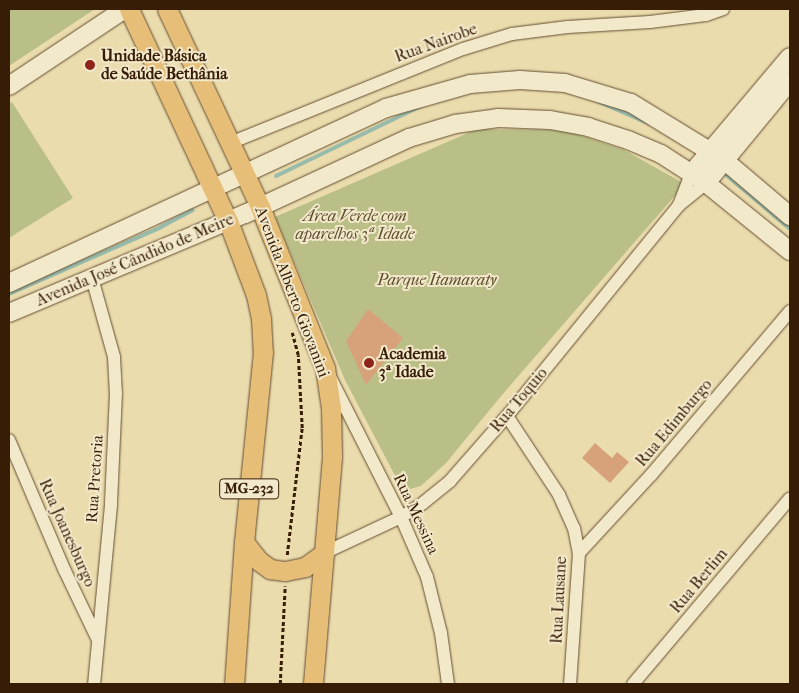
<!DOCTYPE html>
<meta charset="utf-8">
<style>
body{margin:0}
#map{position:relative;width:799px;height:693px;overflow:hidden;background:#ebdcae;font-family:"IM FELL French Canon",serif}
div>[style]{position:absolute}
.green>*{inset:0;background:#babf88}
.stream>*{height:4px;margin:-2px;padding:0 2px;transform-origin:2px;border-radius:2px;background:#98bbac}
.building>*{inset:0;background:#d7a27a}
.path>*{height:2.5px;margin-top:-1.25px;transform-origin:0;background:repeating-linear-gradient(90deg,#371d06 0 4px,transparent 0 6.5px)}
.roads{filter:drop-shadow(0 0 1px #644d30) drop-shadow(0 0 1px #644d30)}
.street>*{height:12px;margin:-6px;padding:0 6px;transform-origin:6px;border-radius:6px;background:#f2e8ca}
.secondary>*{height:18px;margin:-9px;padding:0 9px;transform-origin:9px;border-radius:9px;background:#f2e8ca}
.primary>*{height:19px;margin:-9.5px;padding:0 9.5px;transform-origin:9.5px;border-radius:9.5px;background:#e6be77}
.dots>*{width:14px;height:14px;translate:-50% -50%;box-sizing:border-box;border:2px solid #f2e8ca;border-radius:50%}
span{translate:-50% -50%;white-space:nowrap;text-align:center;line-height:1.15;-webkit-text-stroke:4px #f2e8ca;paint-order:stroke}
.shield-label span{padding:1px 4px;background:#f2e8ca;border:1px solid;border-radius:4px;-webkit-text-stroke-width:0}
.shield-label{font-size:15px;color:#371d06;font-weight:700}
.street-label{font-size:16px;color:#371d06}
.poi-label{font-size:16px;color:#371d06;font-weight:700}
.left{translate:0 -50%;text-align:left}
.park-label{font-size:16px;color:#5e4e2d;font-style:italic}
.frame{position:absolute;inset:0;border:10px solid #371d06;pointer-events:none}
</style>
<div id="map">
<div class="green">
<div style="clip-path:polygon(9px 9px,95px 9px,9px 66px)"></div>
<div style="clip-path:polygon(12px 102px,73px 198px,9px 238px,9px 104px)"></div>
<div style="clip-path:polygon(477px 129px,565px 130px,624px 150px,685px 184px,502px 395px,446px 463px,421px 486px,403px 491px,345px 380px,275px 217px)"></div>
</div>
<div class="stream">
<div style="left:599px;top:102px;width:53px;rotate:23.2deg"></div>
<div style="left:725px;top:174px;width:85px;rotate:40.2deg"></div>
<div style="left:276px;top:176px;width:161px;rotate:-25.8deg"></div>
<div style="left:9px;top:294px;width:164px;rotate:-23.7deg"></div>
<div style="left:159px;top:228px;width:38px;rotate:-28deg"></div>
</div>
<div class="building">
<div style="clip-path:polygon(368px 309px,403px 338px,366px 385px,346px 341px)"></div>
<div style="clip-path:polygon(595px 443px,612px 458px,617px 452px,629px 462px,610px 483px,582px 458px)"></div>
</div>
<div class="path">
<div style="left:287px;top:555px;width:128px;rotate:-83.3deg"></div>
<div style="left:302px;top:428px;width:73px;rotate:-93.1deg"></div>
<div style="left:298px;top:355px;width:23px;rotate:-105deg"></div>
<div style="left:280px;top:684px;width:98px;rotate:-87.1deg"></div>
</div>
<div class="roads">
<div class="street">
<div style="left:230px;top:143px;width:251px;rotate:-22deg"></div>
<div style="left:463px;top:49px;width:51px;rotate:-17deg"></div>
<div style="left:512px;top:34px;width:56px;rotate:-7.1deg"></div>
<div style="left:568px;top:27px;width:82px;rotate:-3.5deg"></div>
<div style="left:650px;top:22px;width:56px;rotate:-7.1deg"></div>
<div style="left:706px;top:15px;width:18px;rotate:-19deg"></div>
<div style="left:679px;top:205px;width:33px;rotate:-69deg"></div>
<div style="left:92px;top:278px;width:82px;rotate:74.4deg"></div>
<div style="left:114px;top:357px;width:36px;rotate:87deg"></div>
<div style="left:116px;top:393px;width:112px;rotate:92.6deg"></div>
<div style="left:111px;top:505px;width:180px;rotate:95.4deg"></div>
<div style="left:331px;top:379px;width:155px;rotate:63.1deg"></div>
<div style="left:401px;top:517px;width:65px;rotate:66.6deg"></div>
<div style="left:427px;top:577px;width:58px;rotate:76deg"></div>
<div style="left:441px;top:633px;width:51px;rotate:82.2deg"></div>
<div style="left:507px;top:416px;width:95px;rotate:56.6deg"></div>
<div style="left:559px;top:495px;width:36px;rotate:66deg"></div>
<div style="left:574px;top:528px;width:25px;rotate:79deg"></div>
<div style="left:579px;top:553px;width:131px;rotate:93.9deg"></div>
<div style="left:9px;top:440px;width:142px;rotate:66.9deg"></div>
<div style="left:65px;top:571px;width:74px;rotate:64.5deg"></div>
<div style="left:324px;top:553px;width:85px;rotate:-25.1deg"></div>
<div style="left:401px;top:517px;width:26px;rotate:-32deg"></div>
<div style="left:423px;top:503px;width:35px;rotate:-39deg"></div>
<div style="left:450px;top:481px;width:86px;rotate:-48.8deg"></div>
<div style="left:507px;top:416px;width:272px;rotate:-50.8deg"></div>
<div style="left:679px;top:205px;width:35px;rotate:-39deg"></div>
<div style="left:579px;top:553px;width:106px;rotate:-47.3deg"></div>
<div style="left:651px;top:475px;width:215px;rotate:-49.7deg"></div>
<div style="left:633px;top:684px;width:243px;rotate:-49.8deg"></div>
</div>
<div class="secondary">
<div style="left:9px;top:86px;width:139px;rotate:-33.6deg"></div>
<div style="left:691px;top:174px;width:153px;rotate:-49.8deg"></div>
<div style="left:706px;top:183px;width:132px;rotate:-50.5deg"></div>
<div style="left:9px;top:283px;width:416px;rotate:-24.9deg"></div>
<div style="left:386px;top:108px;width:87px;rotate:-15.9deg"></div>
<div style="left:470px;top:84px;width:50px;rotate:-4.6deg"></div>
<div style="left:520px;top:80px;width:45px;rotate:3.8deg"></div>
<div style="left:565px;top:83px;width:69px;rotate:16.9deg"></div>
<div style="left:631px;top:103px;width:109px;rotate:31.5deg"></div>
<div style="left:724px;top:160px;width:87px;rotate:40.3deg"></div>
<div style="left:9px;top:313px;width:256px;rotate:-22.8deg"></div>
<div style="left:245px;top:214px;width:181px;rotate:-24.9deg"></div>
<div style="left:409px;top:138px;width:48px;rotate:-16.9deg"></div>
<div style="left:455px;top:124px;width:43px;rotate:-7.9deg"></div>
<div style="left:498px;top:118px;width:52px;rotate:2.2deg"></div>
<div style="left:550px;top:120px;width:39px;rotate:10deg"></div>
<div style="left:588px;top:127px;width:42px;rotate:18deg"></div>
<div style="left:628px;top:140px;width:36px;rotate:23deg"></div>
<div style="left:661px;top:154px;width:54px;rotate:32.8deg"></div>
<div style="left:706px;top:183px;width:108px;rotate:39deg"></div>
</div>
<div class="primary">
<div style="left:129px;top:9px;width:234px;rotate:65deg"></div>
<div style="left:228px;top:221px;width:79px;rotate:69.3deg"></div>
<div style="left:256px;top:295px;width:24px;rotate:78deg"></div>
<div style="left:261px;top:318px;width:34px;rotate:87deg"></div>
<div style="left:263px;top:352px;width:191px;rotate:95.7deg"></div>
<div style="left:244px;top:542px;width:142px;rotate:94deg"></div>
<div style="left:167px;top:9px;width:219px;rotate:64.8deg"></div>
<div style="left:260px;top:207px;width:174px;rotate:68deg"></div>
<div style="left:325px;top:368px;width:40px;rotate:81.5deg"></div>
<div style="left:331px;top:408px;width:49px;rotate:88.8deg"></div>
<div style="left:332px;top:457px;width:228px;rotate:94.8deg"></div>
<div style="left:244px;top:542px;width:24px;rotate:52deg"></div>
<div style="left:259px;top:561px;width:14px;rotate:36deg"></div>
<div style="left:270px;top:569px;width:15px;rotate:8deg"></div>
<div style="left:285px;top:571px;width:20px;rotate:-11deg"></div>
<div style="left:305px;top:567px;width:24px;rotate:-36deg"></div>
</div>
</div>
<div class="dots">
<div style="left:90px;top:65px;background:#8f2418"></div>
<div style="left:369px;top:363px;background:#8f2418"></div>
</div>
<div class="shield-label">
<span style="left:249px;top:489px">MG-232</span>
</div>
<div class="street-label">
<span style="left:436px;top:43px;rotate:-20deg">Rua Nairobe</span>
<span style="left:135px;top:260px;rotate:-23deg">Avenida José Cândido de Meire</span>
<span style="left:292px;top:292px;rotate:69deg">Avenida Alberto Giovanini</span>
<span style="left:519px;top:400px;rotate:-50deg">Rua Toquio</span>
<span style="left:674px;top:423px;rotate:-50deg">Rua Edimburgo</span>
<span style="left:95px;top:479px;rotate:-86deg">Rua Pretoria</span>
<span style="left:416px;top:514px;rotate:65deg">Rua Messina</span>
<span style="left:67px;top:533px;rotate:66deg">Rua Joanesburgo</span>
<span style="left:699px;top:581px;rotate:-50deg">Rua Berlim</span>
<span style="left:559px;top:600px;rotate:-87deg">Rua Lausane</span>
</div>
<div class="poi-label">
<span class="left" style="left:101px;top:65px">Unidade Básica<br>de Saúde Bethânia</span>
<span class="left" style="left:379px;top:363px">Academia<br>3ª Idade</span>
</div>
<div class="park-label">
<span style="left:355px;top:225px">Área Verde com<br>aparelhos 3ª Idade</span>
<span style="left:437px;top:280px">Parque Itamaraty</span>
</div>
<div class="frame"></div>
</div>
